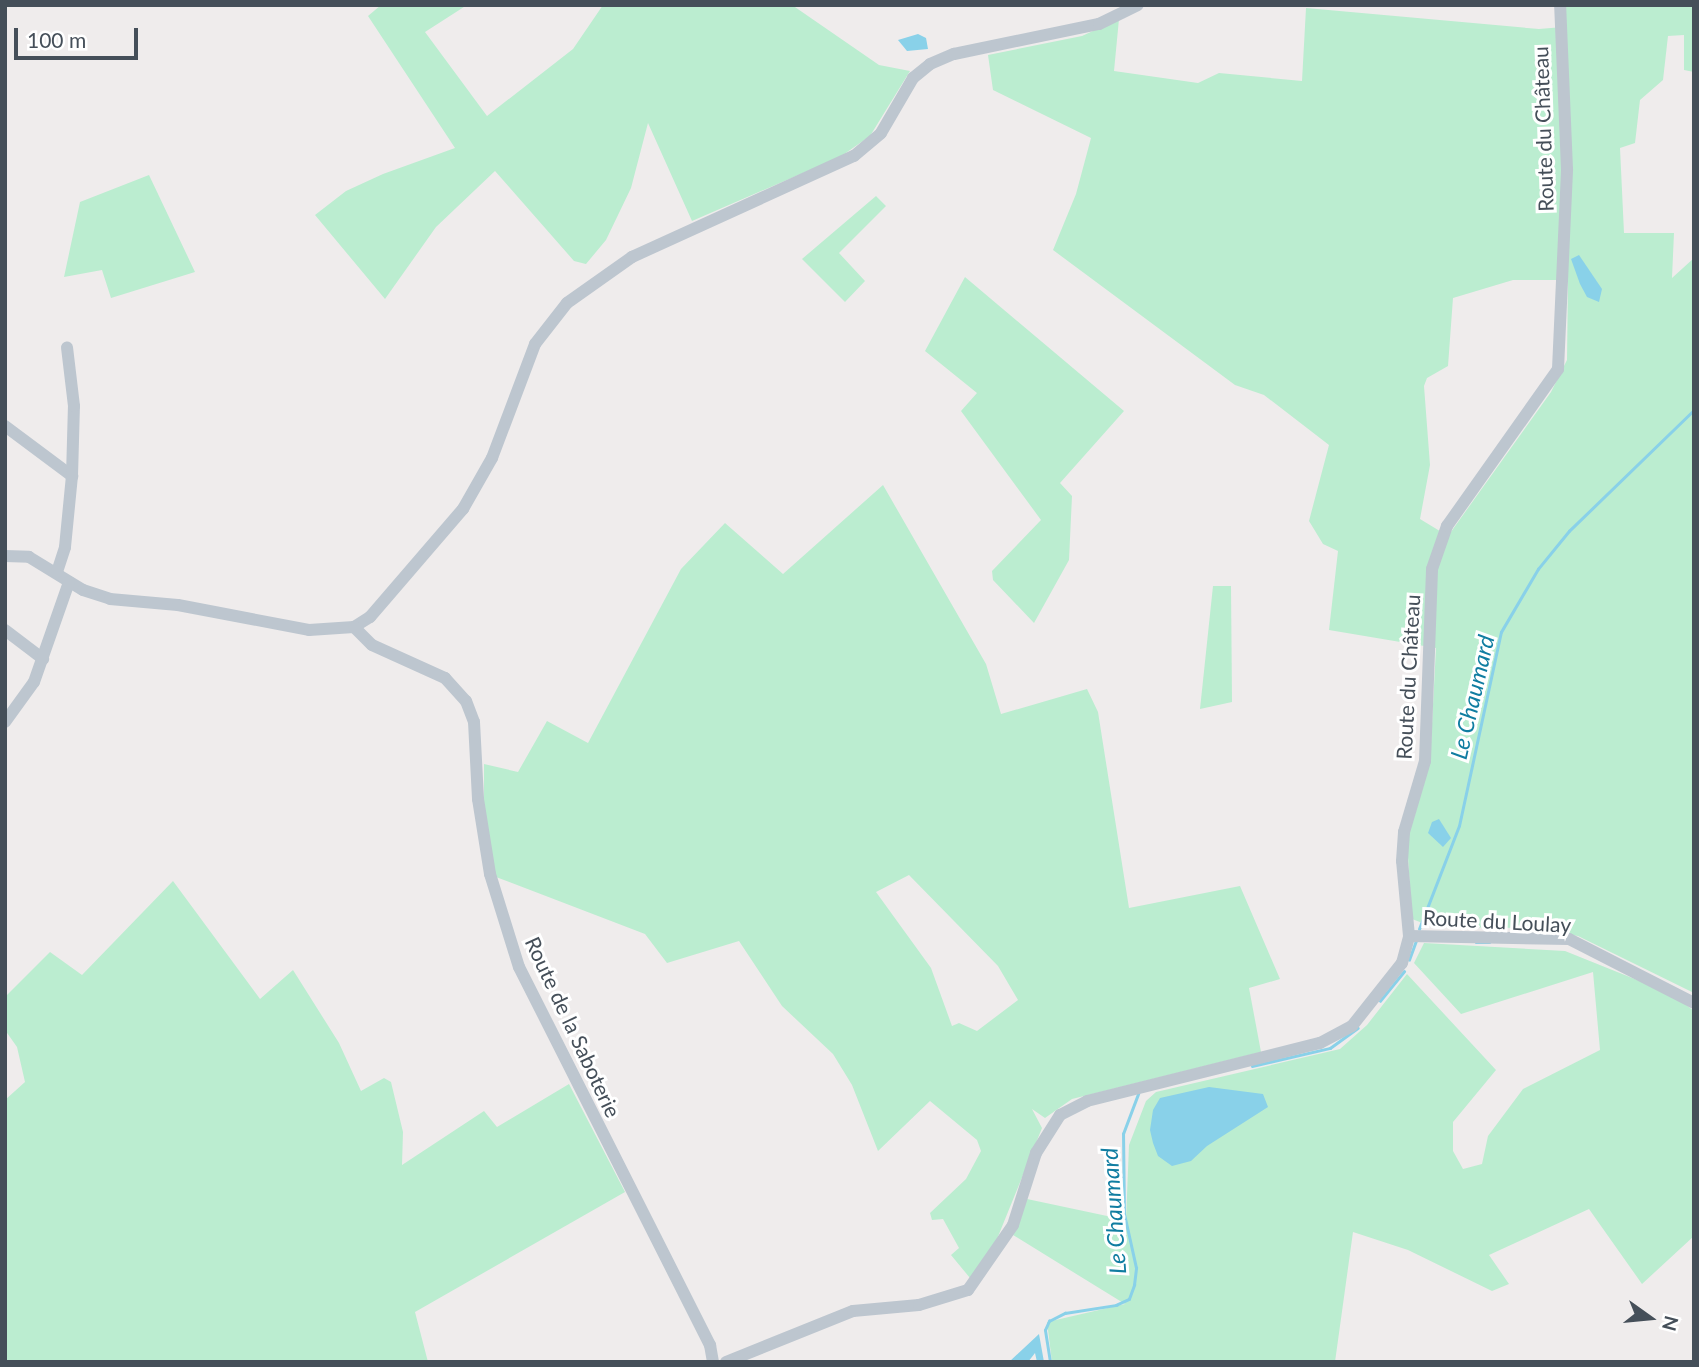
<!DOCTYPE html>
<meta charset="utf-8">
<style>
body{margin:0}
#map{position:relative;width:1699px;height:1367px;overflow:hidden;background:#efecec;font-family:Lato,sans-serif}
div>[style]{position:absolute}
.green>*{inset:0;background:#bbedd0}
.water>*{inset:0;background:#89d1e9}
.stream>*{height:2.5px;margin:-1.25px;padding:0 1.25px;transform-origin:1.25px;border-radius:1.25px;background:#89d1e9}
.minor>*{height:12px;margin:-6px;padding:0 6px;transform-origin:6px;border-radius:6px;background:#bdc6cf}
span{translate:-50% -50%;white-space:nowrap;text-align:center;line-height:1.15;-webkit-text-stroke:6px #fff;paint-order:stroke}
.street-label{font-size:21px;color:#454f59}
.water-label{font-size:23px;color:#107da1;font-style:italic}
.frame{position:absolute;inset:0;border:7px solid #454f59;pointer-events:none}
.north{position:absolute;left:1615px;top:1283px;width:70px;height:70px;-webkit-text-stroke:5px #fff;paint-order:stroke;rotate:105deg;font-size:19px;font-weight:700;line-height:28px;text-align:center;color:#454f59}
.north::after{content:'';display:block;margin:auto;width:24px;height:32px;background:#454f59;clip-path:polygon(50% 0,100% 100%,50% 72%,0 100%)}
.scale{position:absolute;left:14px;top:28px;width:124px;height:32px;box-sizing:border-box;border:4px solid #454f59;border-top:0;padding-left:9px;font-size:21px;line-height:24px;white-space:nowrap;color:#454f59;-webkit-text-stroke:5px #fff;paint-order:stroke}
</style>
<div id="map">
<div class="green">
<div style="clip-path:polygon(381px 5px,467px 5px,425px 32px,487px 116px,573px 49px,603px 5px,792px 5px,879px 65px,910px 71px,870px 136px,840px 157px,692px 221px,648px 123px,631px 188px,606px 240px,586px 264px,574px 261px,495px 171px,436px 227px,385px 299px,315px 215px,346px 191px,383px 174px,455px 148px,368px 16px)"></div>
<div style="clip-path:polygon(evenodd,1565px 5px,1694px 5px,1694px 72px,1684px 70px,1684px 35px,1668px 36px,1663px 80px,1640px 100px,1635px 143px,1620px 148px,1624px 233px,1674px 233px,1672px 278px,1694px 258px,1694px 993px,1578px 936px,1530px 928px,1433px 927px,1412px 919px,1407px 842px,1431px 743px,1436px 648px,1329px 630px,1338px 551px,1323px 544px,1309px 521px,1329px 445px,1264px 395px,1235px 385px,1053px 250px,1076px 194px,1091px 138px,993px 90px,988px 55px,1082px 36px,1119px 19px,1114px 71px,1198px 83px,1219px 73px,1302px 81px,1306px 8px,1539px 29px,1563px 27px,1565px 5px,1513px 280px,1568px 280px,1567px 360px,1551px 392px,1448px 536px,1420px 519px,1430px 465px,1424px 386px,1427px 378px,1448px 366px,1453px 298px,1513px 280px)"></div>
<div style="clip-path:polygon(149px 175px,195px 272px,111px 298px,102px 270px,64px 277px,80px 202px)"></div>
<div style="clip-path:polygon(876px 196px,886px 206px,839px 253px,865px 281px,845px 302px,802px 259px)"></div>
<div style="clip-path:polygon(965px 277px,1124px 411px,1060px 483px,1072px 496px,1069px 560px,1034px 623px,993px 580px,992px 571px,1041px 520px,961px 411px,977px 393px,925px 351px)"></div>
<div style="clip-path:polygon(evenodd,883px 485px,986px 664px,1001px 714px,1087px 689px,1098px 712px,1129px 908px,1240px 886px,1280px 979px,1249px 988px,1261px 1052px,1072px 1099px,1045px 1118px,1032px 1109px,1042px 1128px,997px 1239px,970px 1278px,951px 1255px,959px 1248px,943px 1219px,932px 1220px,930px 1213px,966px 1179px,981px 1151px,977px 1140px,930px 1101px,878px 1151px,852px 1085px,833px 1054px,782px 1006px,739px 941px,667px 963px,645px 934px,496px 877px,484px 810px,484px 764px,518px 772px,547px 721px,588px 743px,681px 569px,725px 523px,783px 574px,883px 485px,909px 875px,998px 966px,1018px 1000px,977px 1031px,959px 1023px,952px 1026px,931px 968px,876px 892px,909px 875px)"></div>
<div style="clip-path:polygon(1213px 586px,1231px 586px,1232px 702px,1200px 709px)"></div>
<div style="clip-path:polygon(173px 881px,260px 999px,293px 970px,339px 1043px,361px 1091px,384px 1078px,391px 1082px,403px 1132px,402px 1165px,484px 1111px,497px 1127px,569px 1084px,625px 1192px,415px 1312px,428px 1362px,5px 1362px,5px 1100px,25px 1082px,17px 1047px,5px 1030px,5px 997px,50px 952px,82px 975px)"></div>
<div style="clip-path:polygon(1424px 943px,1565px 951px,1672px 994px,1694px 1011px,1694px 1236px,1642px 1284px,1589px 1209px,1489px 1255px,1509px 1284px,1492px 1291px,1408px 1250px,1353px 1232px,1335px 1362px,1052px 1362px,1047px 1322px,1125px 1304px,1013px 1235px,1027px 1199px,1126px 1220px,1129px 1145px,1146px 1101px,1156px 1092px,1340px 1049px,1367px 1025px,1407px 974px,1496px 1070px,1453px 1122px,1453px 1151px,1463px 1169px,1482px 1164px,1488px 1136px,1523px 1089px,1600px 1050px,1593px 972px,1461px 1014px,1414px 963px)"></div>
</div>
<div class="water">
<div style="clip-path:polygon(918px 34px,926px 38px,928px 49px,907px 51px,898px 40px)"></div>
<div style="clip-path:polygon(1579px 255px,1602px 289px,1599px 302px,1587px 297px,1580px 284px,1571px 259px)"></div>
<div style="clip-path:polygon(1439px 819px,1451px 838px,1443px 847px,1428px 833px,1432px 822px)"></div>
<div style="clip-path:polygon(1209px 1087px,1263px 1094px,1268px 1107px,1207px 1146px,1191px 1161px,1172px 1166px,1158px 1156px,1153px 1143px,1150px 1130px,1153px 1110px,1160px 1098px)"></div>
<div style="clip-path:polygon(1039px 1334px,1044px 1362px,1037px 1362px,1035px 1353px,1028px 1362px,1009px 1362px)"></div>
</div>
<div class="stream">
<div style="left:1419px;top:929px;width:110px;rotate:-68.8deg"></div>
<div style="left:1459px;top:826px;width:198px;rotate:-77.8deg"></div>
<div style="left:1501px;top:632px;width:73px;rotate:-59.6deg"></div>
<div style="left:1538px;top:569px;width:49px;rotate:-50.8deg"></div>
<div style="left:1569px;top:531px;width:174px;rotate:-44.1deg"></div>
<div style="left:1476px;top:943px;width:14px"></div>
<div style="left:1409px;top:960px;width:20px;rotate:-70deg"></div>
<div style="left:1380px;top:1001px;width:38px;rotate:-51deg"></div>
<div style="left:1252px;top:1066px;width:80px;rotate:-13deg"></div>
<div style="left:1330px;top:1048px;width:34px;rotate:-36deg"></div>
<div style="left:1050px;top:1362px;width:32px;rotate:-99deg"></div>
<div style="left:1045px;top:1330px;width:10px;rotate:-66deg"></div>
<div style="left:1049px;top:1321px;width:18px;rotate:-27deg"></div>
<div style="left:1065px;top:1313px;width:52px;rotate:-8.9deg"></div>
<div style="left:1116px;top:1305px;width:14px;rotate:-25deg"></div>
<div style="left:1129px;top:1299px;width:15px;rotate:-70deg"></div>
<div style="left:1134px;top:1285px;width:17px;rotate:-83deg"></div>
<div style="left:1136px;top:1268px;width:55px;rotate:-102.5deg"></div>
<div style="left:1124px;top:1214px;width:80px;rotate:-90.7deg"></div>
<div style="left:1123px;top:1134px;width:43px;rotate:-69.4deg"></div>
</div>
<div class="minor">
<div style="left:5px;top:426px;width:84px;rotate:36.7deg"></div>
<div style="left:5px;top:556px;width:24px;rotate:2deg"></div>
<div style="left:29px;top:557px;width:63px;rotate:31.4deg"></div>
<div style="left:83px;top:590px;width:28px;rotate:18deg"></div>
<div style="left:110px;top:599px;width:68px;rotate:5deg"></div>
<div style="left:178px;top:605px;width:133px;rotate:10.8deg"></div>
<div style="left:309px;top:630px;width:45px;rotate:-3.8deg"></div>
<div style="left:354px;top:627px;width:19px;rotate:-32deg"></div>
<div style="left:370px;top:617px;width:143px;rotate:-49.3deg"></div>
<div style="left:463px;top:509px;width:59px;rotate:-60.4deg"></div>
<div style="left:492px;top:458px;width:122px;rotate:-69.3deg"></div>
<div style="left:535px;top:344px;width:52px;rotate:-52deg"></div>
<div style="left:567px;top:303px;width:80px;rotate:-35.3deg"></div>
<div style="left:632px;top:257px;width:244px;rotate:-24.5deg"></div>
<div style="left:854px;top:156px;width:35px;rotate:-40deg"></div>
<div style="left:881px;top:133px;width:64px;rotate:-59.8deg"></div>
<div style="left:913px;top:78px;width:22px;rotate:-39deg"></div>
<div style="left:930px;top:64px;width:26px;rotate:-23deg"></div>
<div style="left:954px;top:54px;width:148px;rotate:-11.7deg"></div>
<div style="left:1099px;top:24px;width:43px;rotate:-26deg"></div>
<div style="left:57px;top:572px;width:26px;rotate:-72deg"></div>
<div style="left:65px;top:547px;width:71px;rotate:-84.4deg"></div>
<div style="left:72px;top:476px;width:70px;rotate:-88.4deg"></div>
<div style="left:74px;top:406px;width:59px;rotate:-96.8deg"></div>
<div style="left:354px;top:627px;width:25px;rotate:45deg"></div>
<div style="left:372px;top:645px;width:80px;rotate:24.3deg"></div>
<div style="left:445px;top:678px;width:31px;rotate:48deg"></div>
<div style="left:466px;top:701px;width:22px;rotate:69deg"></div>
<div style="left:474px;top:722px;width:77px;rotate:87deg"></div>
<div style="left:478px;top:799px;width:76px;rotate:80.9deg"></div>
<div style="left:490px;top:874px;width:97px;rotate:72.7deg"></div>
<div style="left:519px;top:967px;width:424px;rotate:63.2deg"></div>
<div style="left:710px;top:1345px;width:17px;rotate:80deg"></div>
<div style="left:5px;top:630px;width:48px;rotate:37.3deg"></div>
<div style="left:5px;top:722px;width:49px;rotate:-54.1deg"></div>
<div style="left:34px;top:682px;width:106px;rotate:-70.7deg"></div>
<div style="left:1409px;top:936px;width:160px;rotate:1.1deg"></div>
<div style="left:1569px;top:939px;width:140px;rotate:27.1deg"></div>
<div style="left:726px;top:1362px;width:137px;rotate:-21.9deg"></div>
<div style="left:853px;top:1311px;width:66px;rotate:-5.2deg"></div>
<div style="left:919px;top:1305px;width:51px;rotate:-17deg"></div>
<div style="left:968px;top:1290px;width:79px;rotate:-55.3deg"></div>
<div style="left:1013px;top:1225px;width:76px;rotate:-72.3deg"></div>
<div style="left:1036px;top:1153px;width:45px;rotate:-57.7deg"></div>
<div style="left:1060px;top:1115px;width:30px;rotate:-27deg"></div>
<div style="left:1087px;top:1101px;width:240px;rotate:-14deg"></div>
<div style="left:1320px;top:1043px;width:36px;rotate:-28deg"></div>
<div style="left:1352px;top:1026px;width:80px;rotate:-51.6deg"></div>
<div style="left:1402px;top:963px;width:28px;rotate:-75deg"></div>
<div style="left:1409px;top:936px;width:75px;rotate:-95.3deg"></div>
<div style="left:1402px;top:861px;width:29px;rotate:-86deg"></div>
<div style="left:1404px;top:832px;width:74px;rotate:-73.5deg"></div>
<div style="left:1425px;top:761px;width:192px;rotate:-87.9deg"></div>
<div style="left:1432px;top:569px;width:46px;rotate:-70.8deg"></div>
<div style="left:1447px;top:526px;width:192px;rotate:-54.7deg"></div>
<div style="left:1558px;top:369px;width:200px;rotate:-87.4deg"></div>
<div style="left:1567px;top:169px;width:164px;rotate:-92.4deg"></div>
</div>
<div class="street-label">
<span style="left:1543px;top:129px;rotate:-92deg">Route du Château</span>
<span style="left:1408px;top:677px;rotate:-87deg">Route du Château</span>
<span style="left:1497px;top:921px;rotate:3deg">Route du Loulay</span>
<span style="left:573px;top:1027px;rotate:65deg">Route de la Saboterie</span>
</div>
<div class="water-label">
<span style="left:1472px;top:697px;rotate:-77deg">Le Chaumard</span>
<span style="left:1113px;top:1211px;rotate:-94deg">Le Chaumard</span>
</div>
<div class="frame"></div>
<div class="north">N</div>
<div class="scale">100 m</div>
</div>
